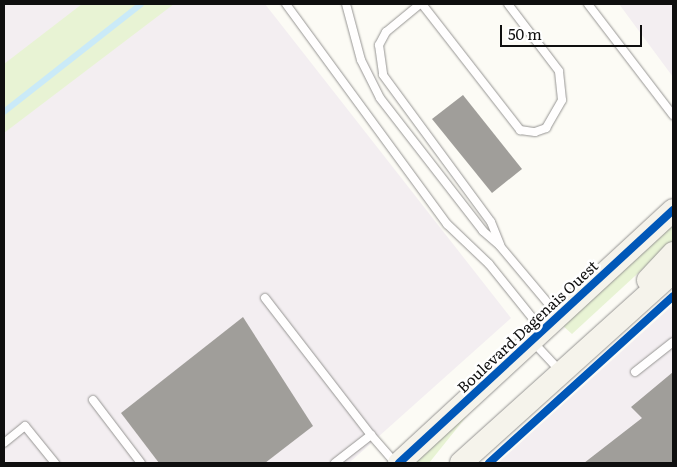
<!DOCTYPE html>
<style>
body{margin:0}
#map{position:relative;width:677px;height:467px;overflow:hidden;background:#fcfbf5;font-family:Literata,serif}
div>[style]{position:absolute}
.industrial>*{inset:0;background:#f3eef1}
.green>*{inset:0;background:#e8f3d4}
.stream>*{height:5.5px;margin:-2.75px;padding:0 2.75px;transform-origin:2.75px;border-radius:2.75px;background:#caeaf8}
.building>*{inset:0;background:#a09e9a}
.roads{filter:drop-shadow(0 0 1px #969593) drop-shadow(0 0 1px #969593)}
.service>*{height:8px;margin:-4px;padding:0 4px;transform-origin:4px;border-radius:4px;background:#fffefe}
.secondary>*{height:22px;margin:-11px;padding:0 11px;transform-origin:11px;border-radius:11px;background:#f5f3eb}
.cycleway>*{height:8px;margin:-4px;padding:0 4px;transform-origin:4px;border-radius:4px;background:#0057b8}
span{translate:-50% -50%;white-space:nowrap;text-align:center;line-height:1.15;-webkit-text-stroke:5px #fff;paint-order:stroke}
.street-label{font-size:15px;color:#0f0f0f}
.frame{position:absolute;inset:0;border:5px solid #0f0f0f;pointer-events:none}
.scale{position:absolute;left:500px;top:25px;width:142px;height:22px;box-sizing:border-box;border:2px solid #0f0f0f;border-top:0;padding-left:6px;font-size:15px;line-height:18px;white-space:nowrap;color:#0f0f0f;-webkit-text-stroke:4px #fff;paint-order:stroke}
</style>
<div id="map">
<div class="industrial">
<div style="clip-path:polygon(4px 4px,265px 4px,511px 318px,349px 463px,4px 463px)"></div>
<div style="clip-path:polygon(619px 4px,673px 4px,673px 77px)"></div>
<div style="clip-path:polygon(673px 305px,673px 463px,498px 463px)"></div>
</div>
<div class="green">
<div style="clip-path:polygon(82px 4px,174px 4px,4px 133px,4px 64px)"></div>
<div style="clip-path:polygon(673px 223px,673px 241px,572px 334px,562px 325px)"></div>
<div style="clip-path:polygon(464px 415px,466px 417px,429px 463px,414px 463px)"></div>
</div>
<div class="stream">
<div style="left:4px;top:112px;width:174px;rotate:-38.2deg"></div>
</div>
<div class="building">
<div style="clip-path:polygon(463px 95px,522px 169px,492px 193px,432px 119px)"></div>
<div style="clip-path:polygon(243px 317px,313px 426px,265px 463px,159px 463px,121px 413px)"></div>
<div style="clip-path:polygon(673px 372px,673px 463px,584px 463px,642px 418px,631px 407px)"></div>
</div>
<div class="roads">
<div class="service">
<div style="left:286px;top:4px;width:273px;rotate:53.8deg"></div>
<div style="left:447px;top:224px;width:58px;rotate:43.6deg"></div>
<div style="left:489px;top:264px;width:85px;rotate:51.2deg"></div>
<div style="left:346px;top:4px;width:58px;rotate:75deg"></div>
<div style="left:361px;top:60px;width:42px;rotate:63.4deg"></div>
<div style="left:380px;top:98px;width:168px;rotate:52.2deg"></div>
<div style="left:483px;top:231px;width:23px;rotate:41deg"></div>
<div style="left:500px;top:246px;width:89px;rotate:50deg"></div>
<div style="left:420px;top:4px;width:44px;rotate:140.5deg"></div>
<div style="left:386px;top:32px;width:15px;rotate:118deg"></div>
<div style="left:379px;top:45px;width:30px;rotate:82deg"></div>
<div style="left:383px;top:75px;width:182px;rotate:53.7deg"></div>
<div style="left:491px;top:222px;width:24px;rotate:68deg"></div>
<div style="left:422px;top:4px;width:160px;rotate:52.1deg"></div>
<div style="left:520px;top:130px;width:15px;rotate:8deg"></div>
<div style="left:535px;top:132px;width:12px;rotate:-20deg"></div>
<div style="left:546px;top:128px;width:32px;rotate:-60deg"></div>
<div style="left:562px;top:100px;width:29px;rotate:-96deg"></div>
<div style="left:559px;top:71px;width:84px;rotate:-127.3deg"></div>
<div style="left:588px;top:4px;width:140px;rotate:52.6deg"></div>
<div style="left:265px;top:298px;width:173px;rotate:52.3deg"></div>
<div style="left:534px;top:343px;width:38px;rotate:47deg"></div>
<div style="left:635px;top:372px;width:48px;rotate:-38.3deg"></div>
<div style="left:93px;top:400px;width:79px;rotate:52.7deg"></div>
<div style="left:4px;top:443px;width:27px;rotate:-39deg"></div>
<div style="left:25px;top:426px;width:48px;rotate:51deg"></div>
<div style="left:335px;top:463px;width:46px;rotate:-37.9deg"></div>
<div style="left:371px;top:435px;width:37px;rotate:49deg"></div>
</div>
<div class="secondary">
<div style="left:648px;top:280px;width:37px;rotate:-47deg"></div>
<div style="left:399px;top:463px;width:373px;rotate:-42.7deg"></div>
<div style="left:461px;top:463px;width:285px;rotate:-42deg"></div>
</div>
</div>
<div class="cycleway">
<div style="left:399px;top:463px;width:373px;rotate:-42.7deg"></div>
<div style="left:489px;top:463px;width:248px;rotate:-42.2deg"></div>
</div>
<div class="street-label">
<span style="left:527px;top:326px;rotate:-43deg">Boulevard Dagenais Ouest</span>
</div>
<div class="frame"></div>
<div class="scale">50 m</div>
</div>
